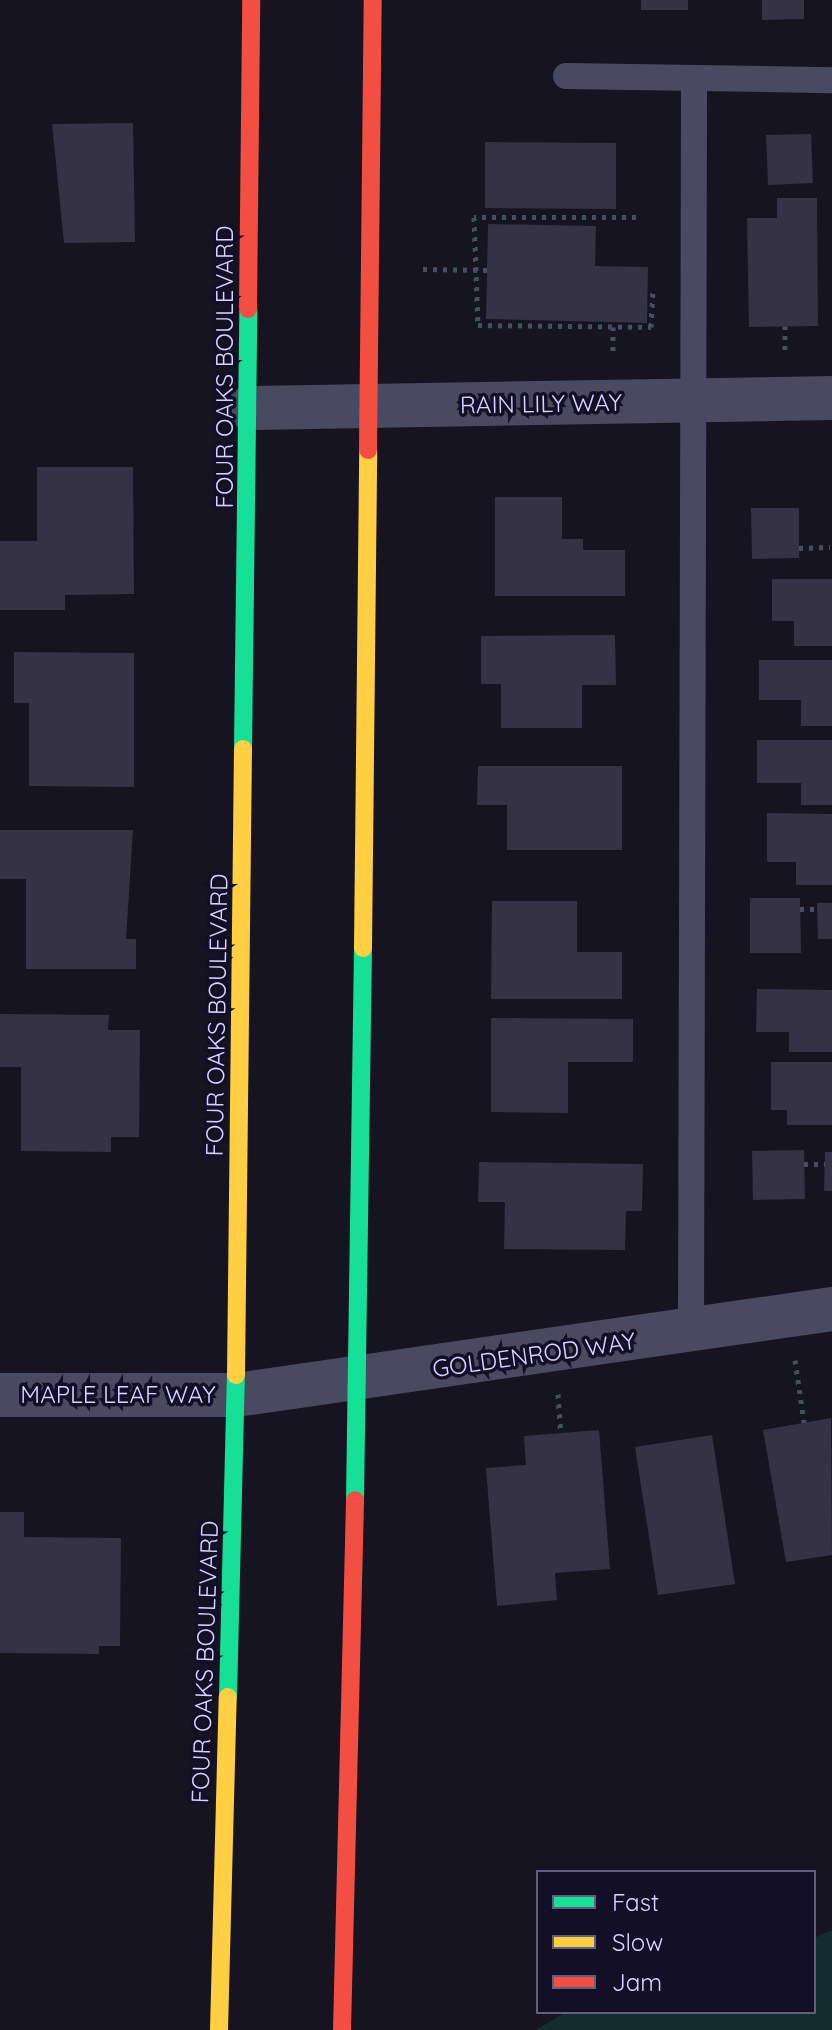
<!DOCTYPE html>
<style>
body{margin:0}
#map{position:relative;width:832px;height:2030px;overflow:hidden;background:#161421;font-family:Quicksand,sans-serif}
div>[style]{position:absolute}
.green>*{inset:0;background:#132c2d}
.building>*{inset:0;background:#343243}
.path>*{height:5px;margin-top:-2.5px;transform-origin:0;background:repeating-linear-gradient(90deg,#44505f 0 4px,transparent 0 10px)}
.lane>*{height:26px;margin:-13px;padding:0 13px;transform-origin:13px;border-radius:13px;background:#4a4962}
.street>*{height:44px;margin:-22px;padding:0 22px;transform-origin:22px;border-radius:22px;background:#4a4962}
.fast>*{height:18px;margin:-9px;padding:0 9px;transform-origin:9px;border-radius:9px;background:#16e098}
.slow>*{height:18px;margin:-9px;padding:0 9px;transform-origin:9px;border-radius:9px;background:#ffcf43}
.jam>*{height:18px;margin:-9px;padding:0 9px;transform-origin:9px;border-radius:9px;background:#f24e42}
span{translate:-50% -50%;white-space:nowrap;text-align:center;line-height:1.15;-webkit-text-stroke:7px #130f26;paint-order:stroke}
.street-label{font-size:24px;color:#d9d4ff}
.legend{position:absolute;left:536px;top:1870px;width:280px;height:144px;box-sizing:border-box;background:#130f26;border:2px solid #625e7d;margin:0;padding:10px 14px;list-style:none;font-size:24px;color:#d9d4ff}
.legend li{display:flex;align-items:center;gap:16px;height:40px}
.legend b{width:40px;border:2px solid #625e7d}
</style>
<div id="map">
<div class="green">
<div style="clip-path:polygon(832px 1930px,832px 2030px,536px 2030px,566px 2012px,814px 2012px,814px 1938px)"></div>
</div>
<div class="building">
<div style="clip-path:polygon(641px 0,688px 0,688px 10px,641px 10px)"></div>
<div style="clip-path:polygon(762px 0,804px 0,804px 19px,762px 20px)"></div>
<div style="clip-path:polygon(133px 123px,135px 242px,64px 243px,52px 124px)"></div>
<div style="clip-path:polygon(811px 134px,813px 183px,768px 185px,766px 135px)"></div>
<div style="clip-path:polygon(485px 142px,616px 143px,616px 209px,485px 208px)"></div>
<div style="clip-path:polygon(777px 198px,817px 198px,818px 326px,749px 327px,747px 218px,777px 218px)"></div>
<div style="clip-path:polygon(488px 224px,596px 226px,595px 266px,648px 267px,647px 323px,486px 319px)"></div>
<div style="clip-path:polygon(37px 467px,133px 467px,134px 594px,65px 595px,65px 610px,0 610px,0 541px,37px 541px)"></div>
<div style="clip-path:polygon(495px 497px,562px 497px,562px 539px,583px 539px,583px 550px,625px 550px,625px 596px,495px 596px)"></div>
<div style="clip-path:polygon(751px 508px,799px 508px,799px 558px,752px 559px)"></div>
<div style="clip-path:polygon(772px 579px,832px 579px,832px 646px,794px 646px,794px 621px,772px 621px)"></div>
<div style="clip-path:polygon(615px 635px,616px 685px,582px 685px,582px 728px,501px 728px,501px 684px,481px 684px,481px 636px)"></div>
<div style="clip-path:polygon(14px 652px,134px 653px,134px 787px,29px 786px,29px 703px,14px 703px)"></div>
<div style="clip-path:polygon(759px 660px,832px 660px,832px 726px,801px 726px,801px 700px,759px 700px)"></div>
<div style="clip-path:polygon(757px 740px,832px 740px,832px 805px,801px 805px,801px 783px,757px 783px)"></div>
<div style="clip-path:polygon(478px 766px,622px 766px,622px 850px,507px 850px,507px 805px,477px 805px)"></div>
<div style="clip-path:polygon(767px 813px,832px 814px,832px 885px,796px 885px,796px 862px,767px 862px)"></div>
<div style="clip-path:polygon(0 830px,133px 830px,126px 939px,136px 939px,136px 969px,26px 969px,26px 879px,0 879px)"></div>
<div style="clip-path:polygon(750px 898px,800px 898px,801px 953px,750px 953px)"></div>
<div style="clip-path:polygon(492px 901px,577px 901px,577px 952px,622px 952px,622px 999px,491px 999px)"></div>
<div style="clip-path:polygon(817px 903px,832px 903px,832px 939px,818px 939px)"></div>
<div style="clip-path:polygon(757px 989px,832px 990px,832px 1052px,789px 1052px,789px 1032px,756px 1032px)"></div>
<div style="clip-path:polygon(0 1014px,109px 1015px,108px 1030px,140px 1030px,139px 1137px,111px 1137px,111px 1152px,21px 1151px,21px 1067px,0 1067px)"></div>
<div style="clip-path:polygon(491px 1018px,633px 1019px,633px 1062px,568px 1062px,568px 1113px,491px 1112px)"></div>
<div style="clip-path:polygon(771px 1062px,832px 1062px,832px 1125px,787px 1125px,787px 1110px,771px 1110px)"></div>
<div style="clip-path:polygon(804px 1150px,805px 1199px,753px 1200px,752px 1151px)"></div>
<div style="clip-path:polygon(825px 1152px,832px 1152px,832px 1191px,824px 1191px)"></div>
<div style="clip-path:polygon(479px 1162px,643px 1164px,642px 1211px,626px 1211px,625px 1250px,504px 1249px,505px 1202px,478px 1202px)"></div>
<div style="clip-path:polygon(831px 1418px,832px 1555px,786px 1562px,763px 1430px)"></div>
<div style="clip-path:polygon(599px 1430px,610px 1569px,555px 1573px,557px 1600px,497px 1606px,486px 1468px,526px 1465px,524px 1436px)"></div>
<div style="clip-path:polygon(712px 1435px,735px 1584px,658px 1595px,635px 1447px)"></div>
<div style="clip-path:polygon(0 1512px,24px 1512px,24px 1537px,121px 1538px,120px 1646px,99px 1646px,99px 1654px,0 1653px)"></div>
</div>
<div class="path">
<div style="left:636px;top:217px;width:162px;rotate:180deg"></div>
<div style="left:474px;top:217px;width:108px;rotate:87.9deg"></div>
<div style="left:478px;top:325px;width:173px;rotate:0.7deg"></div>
<div style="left:651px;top:327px;width:35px;rotate:-87deg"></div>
<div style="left:423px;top:269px;width:64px;rotate:0.9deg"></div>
<div style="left:785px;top:326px;width:28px;rotate:90deg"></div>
<div style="left:613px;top:327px;width:24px;rotate:90deg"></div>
<div style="left:799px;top:548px;width:31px;rotate:-2deg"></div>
<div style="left:800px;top:909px;width:17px"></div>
<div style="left:804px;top:1164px;width:21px"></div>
<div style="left:795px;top:1360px;width:63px;rotate:81.7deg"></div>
<div style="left:558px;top:1394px;width:39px;rotate:86deg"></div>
</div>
<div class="lane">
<div style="left:566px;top:76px;width:266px;rotate:0.9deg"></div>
<div style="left:691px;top:1331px;width:1251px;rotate:-89.86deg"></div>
</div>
<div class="street">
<div style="left:249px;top:408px;width:583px;rotate:-0.98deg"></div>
<div style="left:0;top:1395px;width:236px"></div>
<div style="left:236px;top:1395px;width:602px;rotate:-8.21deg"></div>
</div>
<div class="fast">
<div style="left:243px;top:749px;width:440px;rotate:-89.3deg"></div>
<div style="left:355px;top:1500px;width:552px;rotate:-89.17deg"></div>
<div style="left:228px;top:1697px;width:322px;rotate:-88.6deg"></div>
</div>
<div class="slow">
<div style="left:363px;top:948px;width:498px;rotate:-89.4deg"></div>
<div style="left:236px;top:1375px;width:626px;rotate:-89.36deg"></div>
<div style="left:219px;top:2030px;width:333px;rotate:-88.5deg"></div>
</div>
<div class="jam">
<div style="left:248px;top:309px;width:309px;rotate:-89.4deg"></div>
<div style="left:368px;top:450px;width:450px;rotate:-89.4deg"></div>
<div style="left:342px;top:2030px;width:530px;rotate:-88.59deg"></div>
</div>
<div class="street-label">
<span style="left:225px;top:367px;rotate:-90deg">FOUR OAKS BOULEVARD</span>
<span style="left:541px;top:404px;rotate:-1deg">RAIN LILY WAY</span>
<span style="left:217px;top:1015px;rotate:-89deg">FOUR OAKS BOULEVARD</span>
<span style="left:534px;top:1355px;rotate:-8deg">GOLDENROD WAY</span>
<span style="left:118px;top:1395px">MAPLE LEAF WAY</span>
<span style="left:205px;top:1662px;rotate:-88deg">FOUR OAKS BOULEVARD</span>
</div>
<ul class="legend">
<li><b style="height:10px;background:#16e098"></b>Fast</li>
<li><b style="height:10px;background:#ffcf43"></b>Slow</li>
<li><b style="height:10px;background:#f24e42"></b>Jam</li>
</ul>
</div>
